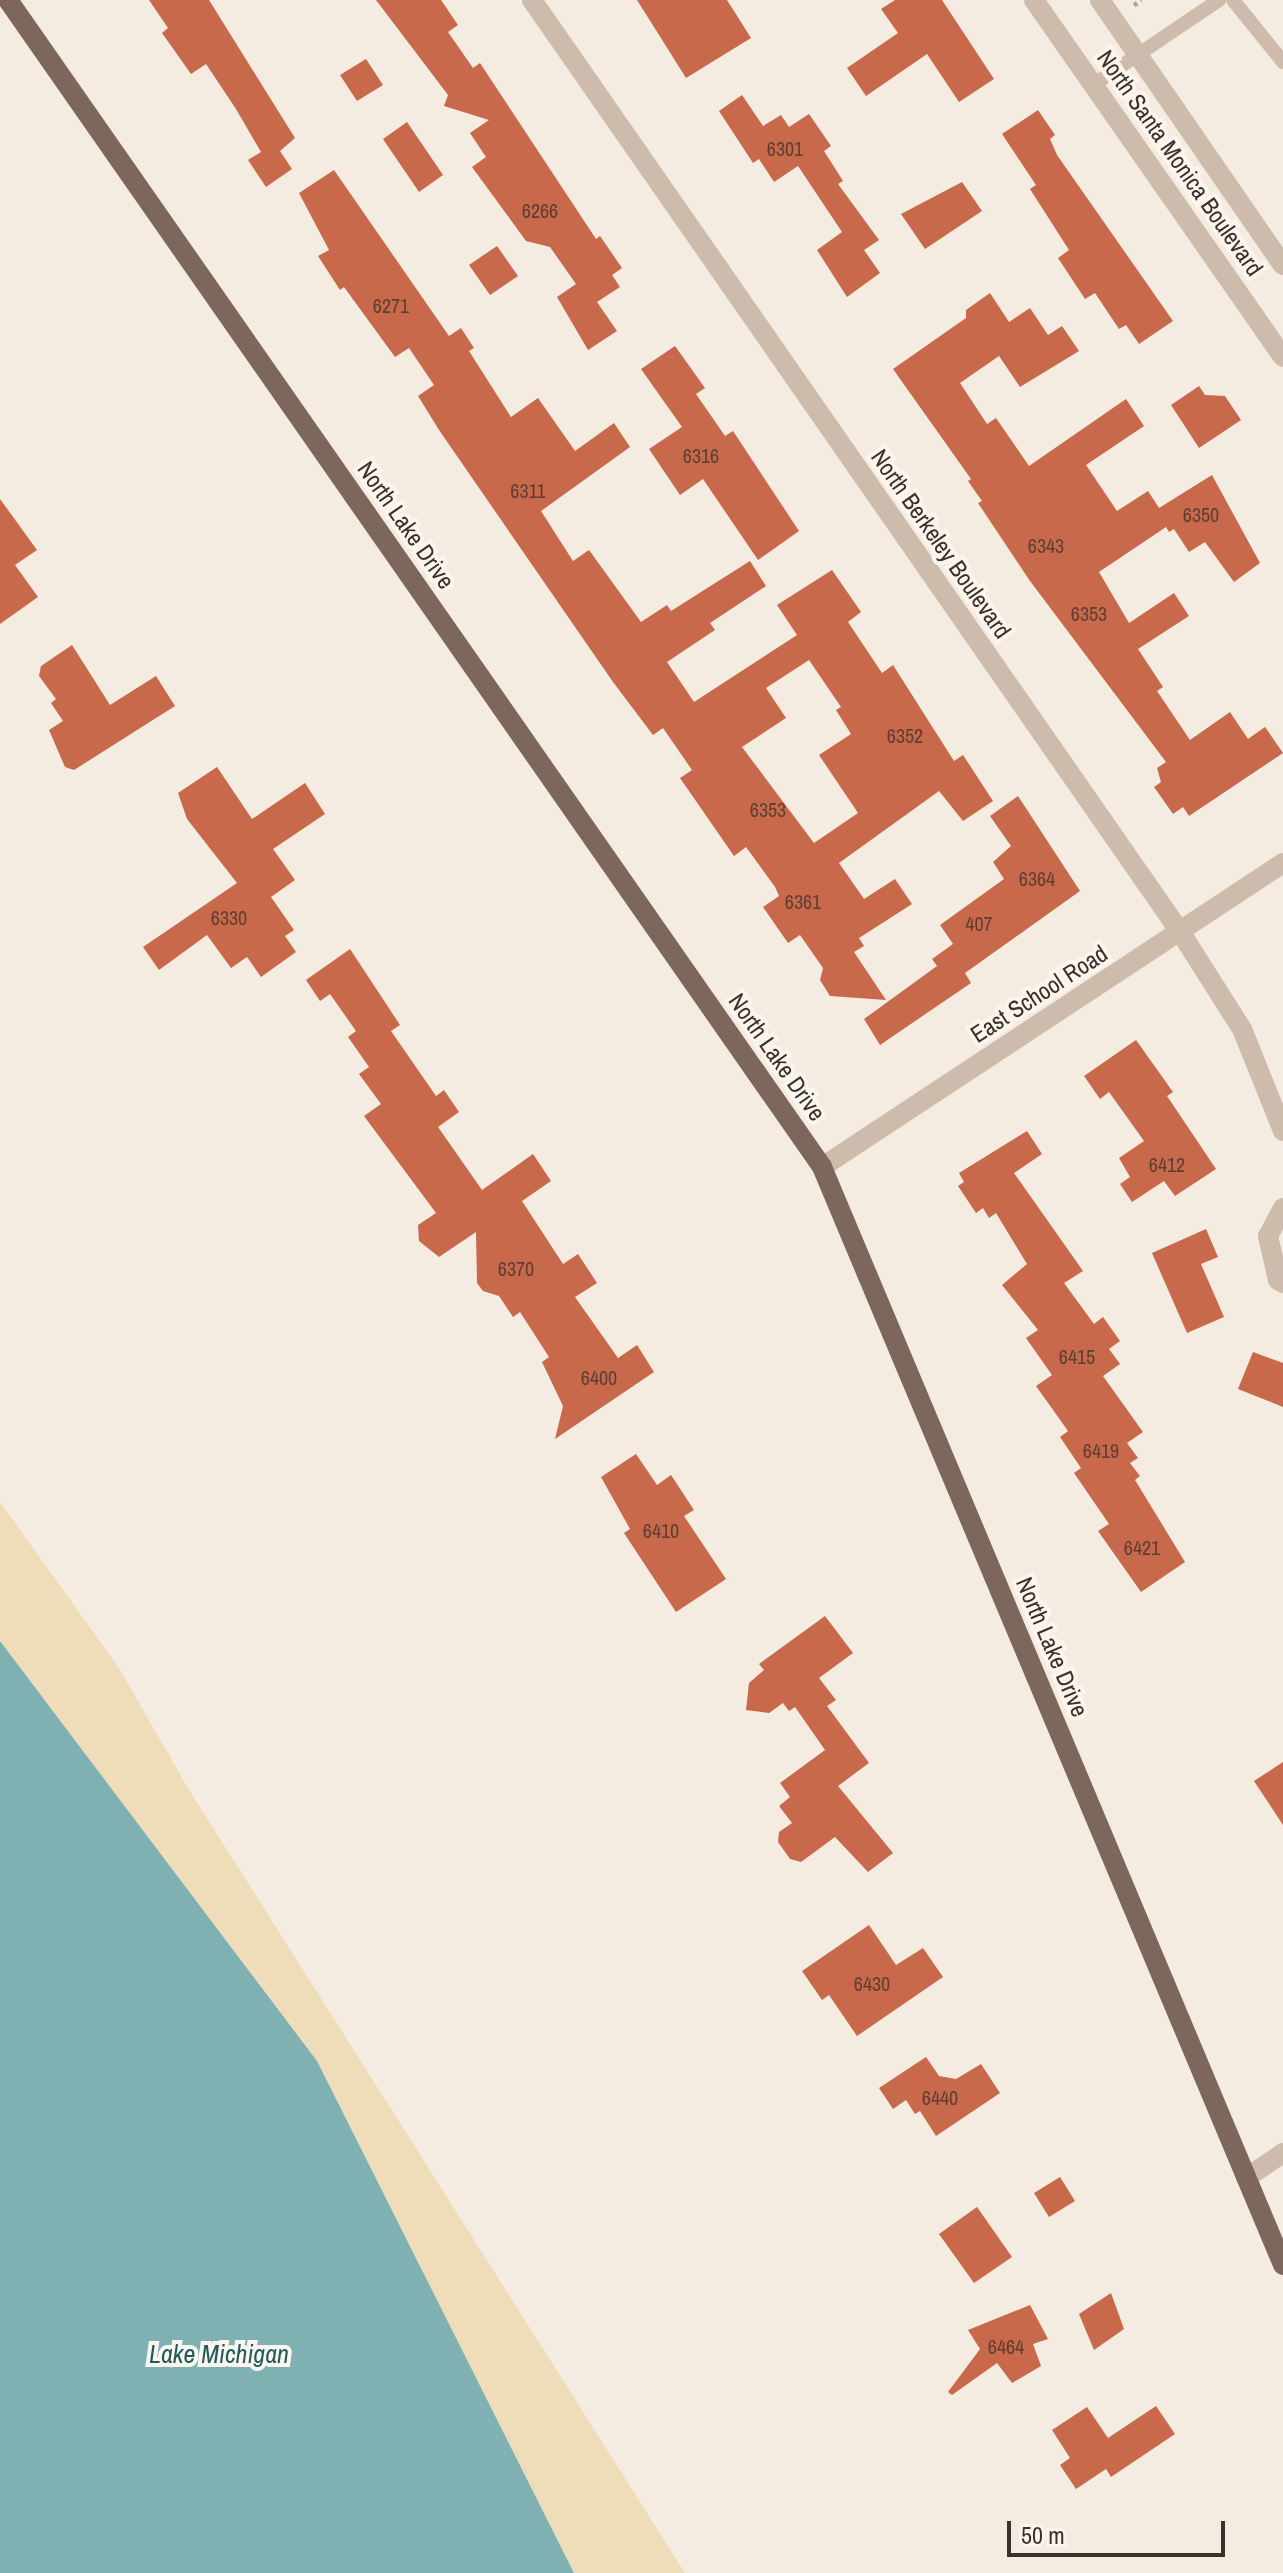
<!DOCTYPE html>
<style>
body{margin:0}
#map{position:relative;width:1283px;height:2573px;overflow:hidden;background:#f4ebe1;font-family:"Archivo Narrow",sans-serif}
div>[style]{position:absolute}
.sand>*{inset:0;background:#efdcb8}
.water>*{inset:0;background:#7fb0b2}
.building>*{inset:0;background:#c8694b}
.path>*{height:5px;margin-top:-2.5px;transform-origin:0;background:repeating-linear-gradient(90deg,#b9a596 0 4px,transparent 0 8px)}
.service>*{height:14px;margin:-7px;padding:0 7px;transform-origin:7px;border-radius:7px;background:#cdbbac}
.minor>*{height:20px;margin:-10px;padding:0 10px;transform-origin:10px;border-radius:10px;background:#cdbbac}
.tertiary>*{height:20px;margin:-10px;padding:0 10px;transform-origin:10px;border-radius:10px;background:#cdbbac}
.primary>*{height:20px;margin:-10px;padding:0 10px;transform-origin:10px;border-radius:10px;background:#7d675c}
span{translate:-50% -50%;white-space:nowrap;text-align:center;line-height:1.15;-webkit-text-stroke:8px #fbf5ee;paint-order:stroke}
.number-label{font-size:20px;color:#5e3e33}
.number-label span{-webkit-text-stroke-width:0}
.street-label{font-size:24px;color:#3b302b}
.water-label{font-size:26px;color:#1f5a5e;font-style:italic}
.scale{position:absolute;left:1007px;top:2521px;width:218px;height:36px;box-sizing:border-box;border:4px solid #3b302b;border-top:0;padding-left:10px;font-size:24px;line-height:28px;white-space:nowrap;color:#3b302b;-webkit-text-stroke:6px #fbf5ee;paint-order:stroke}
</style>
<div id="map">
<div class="sand">
<div style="clip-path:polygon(0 1502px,119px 1668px,189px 1790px,685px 2573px,574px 2573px,317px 2061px,0 1641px)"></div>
</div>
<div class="water">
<div style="clip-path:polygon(0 1641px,317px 2061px,574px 2573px,0 2573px)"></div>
</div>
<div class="building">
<div style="clip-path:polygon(149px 0,209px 0,295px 138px,280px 151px,292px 169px,266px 187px,248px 160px,261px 152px,236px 109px,206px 64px,191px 74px,162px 33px,168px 28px)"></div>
<div style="clip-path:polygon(376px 0,441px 0,458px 25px,448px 32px,473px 68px,480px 63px,596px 239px,600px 236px,622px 268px,612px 275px,620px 287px,597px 302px,617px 331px,588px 350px,557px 297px,576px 284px,550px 247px,526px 241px,472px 167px,486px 157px,470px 133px,489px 120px,444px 106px,448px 95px)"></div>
<div style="clip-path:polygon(637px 0,727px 0,751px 38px,686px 78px)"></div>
<div style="clip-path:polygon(895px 0,942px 0,994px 79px,959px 102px,927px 54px,866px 96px,847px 68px,898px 33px,881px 9px)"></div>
<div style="clip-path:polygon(366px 59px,383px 85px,357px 101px,340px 75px)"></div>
<div style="clip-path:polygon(742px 95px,763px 126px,781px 115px,789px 127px,809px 114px,831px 146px,824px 151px,843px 181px,838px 184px,879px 240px,864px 250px,880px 273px,847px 297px,817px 250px,842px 232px,798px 166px,774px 182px,759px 159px,753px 163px,719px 111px)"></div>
<div style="clip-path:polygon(1038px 110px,1055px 135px,1050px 139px,1057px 155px,1173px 321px,1139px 344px,1126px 325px,1119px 329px,1095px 293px,1085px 299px,1058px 258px,1069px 250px,1030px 189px,1036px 185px,1002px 134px)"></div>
<div style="clip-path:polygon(407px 122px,443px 175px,419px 192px,383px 139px)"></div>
<div style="clip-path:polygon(evenodd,334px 170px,449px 336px,461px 328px,474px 348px,469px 351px,511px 417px,538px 398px,575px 451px,614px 423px,630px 447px,541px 511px,573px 561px,589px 550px,641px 622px,667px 605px,671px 611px,750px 561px,766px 586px,710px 623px,715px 630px,667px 662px,694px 702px,797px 635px,777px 605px,832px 570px,861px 612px,848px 622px,882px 673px,893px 665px,954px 761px,963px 755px,993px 801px,963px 821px,939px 791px,839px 863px,864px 899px,895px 879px,912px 904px,859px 938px,864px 946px,854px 952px,886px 1000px,830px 996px,820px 980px,823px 968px,800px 935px,788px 943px,763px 907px,779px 896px,775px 887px,746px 847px,734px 856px,680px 778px,692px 770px,663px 728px,653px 735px,613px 682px,439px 430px,418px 396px,434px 385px,409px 348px,395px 357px,344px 287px,340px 290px,318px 256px,329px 250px,299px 193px,334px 170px,809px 660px,841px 707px,836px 710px,851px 734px,819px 755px,858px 813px,814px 843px,742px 747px,786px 718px,766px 688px,809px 660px)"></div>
<div style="clip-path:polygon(962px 182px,982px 211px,925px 249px,901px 214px)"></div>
<div style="clip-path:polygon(497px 246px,518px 276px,490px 295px,469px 265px)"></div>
<div style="clip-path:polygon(990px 293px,1009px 322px,1030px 308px,1048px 335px,1062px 326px,1079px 351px,1020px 387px,999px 356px,960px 383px,987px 424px,996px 418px,1029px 466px,1126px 399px,1144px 426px,1086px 465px,1117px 511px,1148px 491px,1159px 508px,1212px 475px,1260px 563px,1234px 582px,1205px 542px,1189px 552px,1174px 529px,1169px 532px,1166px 527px,1099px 572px,1129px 623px,1174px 593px,1189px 616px,1138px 649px,1163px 687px,1157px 691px,1190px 740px,1230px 712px,1248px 739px,1265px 727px,1283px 753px,1189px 816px,1183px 807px,1173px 814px,1154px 787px,1161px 782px,1157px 768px,1166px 762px,1030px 581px,978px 503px,982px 501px,968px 481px,971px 479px,893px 369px,966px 318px,966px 310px)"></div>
<div style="clip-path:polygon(675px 346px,705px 388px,696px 394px,725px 436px,733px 431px,799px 531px,758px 560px,703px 479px,680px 495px,649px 449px,682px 427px,641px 369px)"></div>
<div style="clip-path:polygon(1199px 386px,1205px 395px,1225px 396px,1241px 420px,1199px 448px,1171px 405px)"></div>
<div style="clip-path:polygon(0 499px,37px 550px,15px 565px,38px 597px,0 624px)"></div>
<div style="clip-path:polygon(72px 645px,110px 705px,156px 676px,175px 706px,74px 770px,65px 767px,49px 730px,63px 721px,51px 703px,56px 699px,39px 676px,41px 666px)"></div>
<div style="clip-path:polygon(217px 767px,252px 819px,305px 783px,325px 814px,273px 849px,295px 880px,271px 897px,294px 930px,285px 936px,296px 952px,261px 977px,247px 957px,231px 968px,207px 935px,159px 970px,143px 947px,237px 883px,187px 819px,178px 793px)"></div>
<div style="clip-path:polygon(1018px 796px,1080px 891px,965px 973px,971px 983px,880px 1045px,864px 1019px,937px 966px,932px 959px,953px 944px,940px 925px,1004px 879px,993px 862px,1011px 846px,990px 816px)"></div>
<div style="clip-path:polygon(350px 949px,400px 1025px,391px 1031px,436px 1096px,444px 1090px,459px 1112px,438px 1127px,482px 1190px,533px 1154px,551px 1181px,522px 1201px,563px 1264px,578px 1254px,597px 1283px,575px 1297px,618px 1358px,637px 1345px,654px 1372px,555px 1439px,563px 1406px,542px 1362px,549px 1357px,520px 1312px,513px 1317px,499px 1296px,483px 1291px,477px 1283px,476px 1232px,439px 1257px,419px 1241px,418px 1225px,436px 1213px,364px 1116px,381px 1104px,359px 1074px,369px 1067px,348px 1037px,356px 1031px,330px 994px,320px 1001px,306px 980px)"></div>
<div style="clip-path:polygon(1136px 1040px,1173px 1092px,1167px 1096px,1216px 1169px,1175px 1196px,1164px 1181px,1132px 1202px,1120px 1184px,1130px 1177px,1119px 1158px,1144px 1141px,1109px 1092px,1100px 1099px,1084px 1076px)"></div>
<div style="clip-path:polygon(1027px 1131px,1042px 1154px,1014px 1173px,1083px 1271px,1064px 1283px,1094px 1324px,1103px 1317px,1120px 1341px,1109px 1349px,1120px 1364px,1103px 1376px,1143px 1432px,1127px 1443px,1138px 1458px,1130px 1463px,1140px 1476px,1135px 1480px,1185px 1562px,1141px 1592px,1098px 1531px,1109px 1524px,1074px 1473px,1081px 1468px,1060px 1437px,1068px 1431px,1036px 1386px,1052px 1375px,1026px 1338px,1038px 1330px,1002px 1285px,1027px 1264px,996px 1213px,989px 1218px,983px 1208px,976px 1213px,958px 1186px,964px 1182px,959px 1173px)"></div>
<div style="clip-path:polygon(1206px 1229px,1218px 1257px,1201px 1264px,1224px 1317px,1187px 1333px,1152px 1253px)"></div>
<div style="clip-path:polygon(1253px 1352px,1283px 1363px,1283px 1407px,1238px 1389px)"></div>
<div style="clip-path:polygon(636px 1454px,657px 1485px,671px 1475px,694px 1510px,684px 1516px,726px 1579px,676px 1612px,624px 1533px,630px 1529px,601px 1477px)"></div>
<div style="clip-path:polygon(825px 1616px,853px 1653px,819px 1678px,836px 1700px,827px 1706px,869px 1763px,838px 1786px,893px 1853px,868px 1872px,835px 1837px,801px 1862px,790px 1859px,778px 1842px,779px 1832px,792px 1823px,779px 1806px,790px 1797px,780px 1783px,825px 1750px,795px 1707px,789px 1711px,783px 1703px,769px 1713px,746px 1710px,749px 1683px,764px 1670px,759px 1664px)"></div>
<div style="clip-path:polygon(1283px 1762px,1283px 1825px,1254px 1781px)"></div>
<div style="clip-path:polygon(869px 1925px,896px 1965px,923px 1948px,943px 1977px,857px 2036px,829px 1995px,822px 2000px,802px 1971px)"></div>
<div style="clip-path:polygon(926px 2057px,939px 2076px,956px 2079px,981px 2064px,1000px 2093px,936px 2136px,920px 2111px,915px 2114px,906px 2100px,893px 2109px,879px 2088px)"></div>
<div style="clip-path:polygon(1060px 2177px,1075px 2201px,1049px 2217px,1034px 2193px)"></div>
<div style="clip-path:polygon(977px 2207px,1012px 2257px,974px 2283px,939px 2234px)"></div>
<div style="clip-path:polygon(1111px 2293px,1124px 2329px,1094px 2350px,1079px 2314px)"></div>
<div style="clip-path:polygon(1030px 2305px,1048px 2339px,1033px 2344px,1041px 2366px,1012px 2383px,997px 2363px,952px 2395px,948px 2392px,980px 2349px,968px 2330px)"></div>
<div style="clip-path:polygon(1156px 2406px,1175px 2434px,1111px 2477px,1106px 2469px,1076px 2489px,1060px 2465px,1070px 2458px,1052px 2430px,1087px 2407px,1108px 2438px)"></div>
</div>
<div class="path">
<div style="left:1134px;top:5px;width:9px;rotate:-36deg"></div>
</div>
<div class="service">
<div style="left:1233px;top:0;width:80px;rotate:51.1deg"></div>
<div style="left:1093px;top:85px;width:152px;rotate:-34deg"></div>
</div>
<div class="minor">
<div style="left:532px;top:0;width:1137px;rotate:55.18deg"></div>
<div style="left:1181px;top:933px;width:114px;rotate:57.6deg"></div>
<div style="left:1242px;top:1029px;width:110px;rotate:68.1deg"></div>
<div style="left:822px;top:1167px;width:552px;rotate:-33.4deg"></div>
<div style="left:1283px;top:1208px;width:32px;rotate:118deg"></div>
<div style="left:1268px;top:1236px;width:45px;rotate:77.2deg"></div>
<div style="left:1278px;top:1280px;width:6px;rotate:31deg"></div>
<div style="left:1246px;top:2178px;width:45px;rotate:-34deg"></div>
</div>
<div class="tertiary">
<div style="left:1034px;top:0;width:435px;rotate:55.1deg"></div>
<div style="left:1100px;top:0;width:322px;rotate:55.4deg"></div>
</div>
<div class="primary">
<div style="left:8px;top:0;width:1423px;rotate:55.1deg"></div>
<div style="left:822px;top:1167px;width:1191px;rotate:67.22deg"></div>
</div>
<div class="number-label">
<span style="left:785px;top:148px">6301</span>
<span style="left:540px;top:210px">6266</span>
<span style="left:391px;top:305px">6271</span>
<span style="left:701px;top:455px">6316</span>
<span style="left:528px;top:490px">6311</span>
<span style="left:1201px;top:514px">6350</span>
<span style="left:1046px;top:545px">6343</span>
<span style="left:1089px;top:613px">6353</span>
<span style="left:905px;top:735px">6352</span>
<span style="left:768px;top:809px">6353</span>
<span style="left:1037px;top:878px">6364</span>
<span style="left:803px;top:901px">6361</span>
<span style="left:229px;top:917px">6330</span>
<span style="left:979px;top:923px">407</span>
<span style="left:1167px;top:1164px">6412</span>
<span style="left:516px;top:1268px">6370</span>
<span style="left:1077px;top:1356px">6415</span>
<span style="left:599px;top:1377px">6400</span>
<span style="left:1101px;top:1450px">6419</span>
<span style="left:661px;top:1530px">6410</span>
<span style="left:1142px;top:1547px">6421</span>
<span style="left:872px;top:1983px">6430</span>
<span style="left:940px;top:2097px">6440</span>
<span style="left:1006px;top:2346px">6464</span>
</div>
<div class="street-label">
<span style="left:1180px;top:163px;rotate:55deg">North Santa Monica Boulevard</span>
<span style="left:406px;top:525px;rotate:55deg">North Lake Drive</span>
<span style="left:941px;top:544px;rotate:55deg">North Berkeley Boulevard</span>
<span style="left:1039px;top:994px;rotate:-33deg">East School Road</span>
<span style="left:777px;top:1057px;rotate:55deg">North Lake Drive</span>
<span style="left:1052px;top:1647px;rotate:67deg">North Lake Drive</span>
</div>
<div class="water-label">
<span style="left:219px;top:2354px">Lake Michigan</span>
</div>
<div class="scale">50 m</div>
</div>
